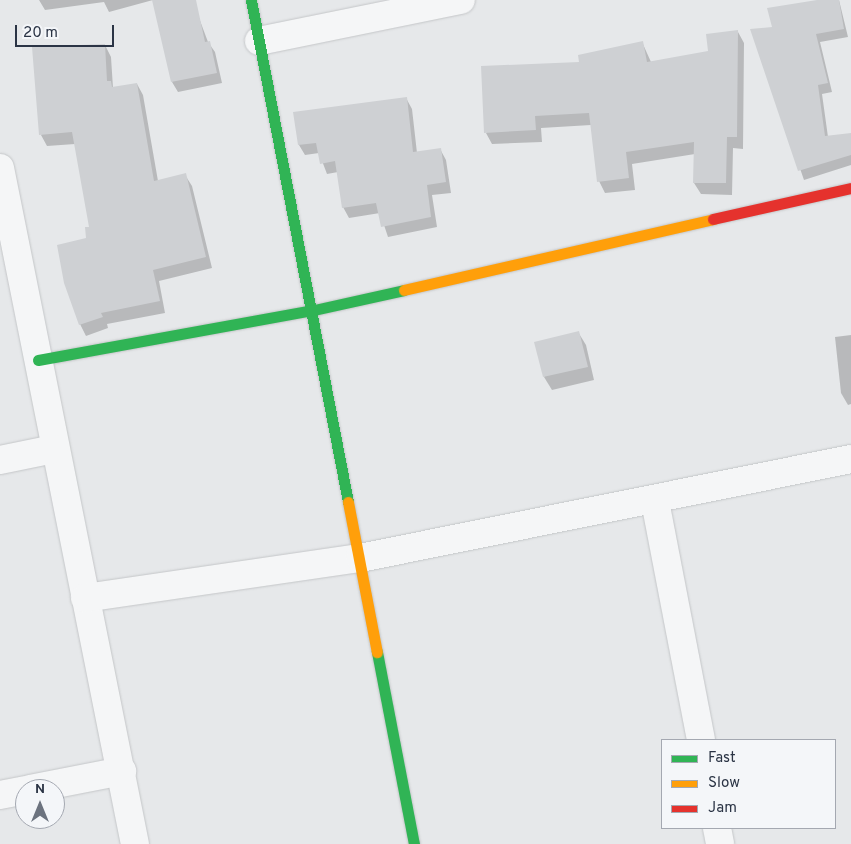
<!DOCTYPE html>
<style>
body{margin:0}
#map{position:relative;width:851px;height:844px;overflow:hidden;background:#e6e8ea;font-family:Overpass,sans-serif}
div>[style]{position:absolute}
.shadow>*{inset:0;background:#0003}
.building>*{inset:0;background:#ced0d3}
.roads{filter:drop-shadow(0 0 1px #c4c6c8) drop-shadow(0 0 1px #c4c6c8)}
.street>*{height:28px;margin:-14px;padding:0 14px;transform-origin:14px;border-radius:14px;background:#f5f6f7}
.fast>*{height:11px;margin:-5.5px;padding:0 5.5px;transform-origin:5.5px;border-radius:5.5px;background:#30b455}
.slow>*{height:11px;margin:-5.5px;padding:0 5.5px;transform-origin:5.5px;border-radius:5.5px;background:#ff9f0a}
.jam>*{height:11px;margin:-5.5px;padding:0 5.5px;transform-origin:5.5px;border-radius:5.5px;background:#e5322d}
span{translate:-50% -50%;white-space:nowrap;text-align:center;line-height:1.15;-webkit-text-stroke:4.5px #f4f6f9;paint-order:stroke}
.legend{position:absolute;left:661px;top:739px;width:175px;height:90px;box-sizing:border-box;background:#f4f6f9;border:1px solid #a4a8b1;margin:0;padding:6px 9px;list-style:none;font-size:15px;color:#2b3445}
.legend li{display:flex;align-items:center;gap:10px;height:25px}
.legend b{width:25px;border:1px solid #a4a8b1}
.north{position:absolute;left:15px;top:779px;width:50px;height:50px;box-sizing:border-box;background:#f4f6f9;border:1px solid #a4a8b1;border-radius:50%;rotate:0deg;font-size:14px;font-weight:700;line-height:20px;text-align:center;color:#2b3445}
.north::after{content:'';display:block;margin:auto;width:18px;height:22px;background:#6c737f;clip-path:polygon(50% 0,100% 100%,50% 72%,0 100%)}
.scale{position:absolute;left:15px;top:25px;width:99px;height:22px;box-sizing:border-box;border:2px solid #2b3445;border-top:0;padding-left:6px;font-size:15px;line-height:18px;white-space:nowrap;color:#2b3445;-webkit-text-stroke:4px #f4f6f9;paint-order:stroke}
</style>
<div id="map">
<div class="shadow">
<div style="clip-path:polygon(39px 0,153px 0,109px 12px,104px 2px,45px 10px)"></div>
<div style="clip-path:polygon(822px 0,839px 0,848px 37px,820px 42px,832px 92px,822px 94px,828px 137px,851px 134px,851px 165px,804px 180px,752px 30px,773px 28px)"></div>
<div style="clip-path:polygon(199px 18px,208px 42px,215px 52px,222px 83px,178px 92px,172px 82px)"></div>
<div style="clip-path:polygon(738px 32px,744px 43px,743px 149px,733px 148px,732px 195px,701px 194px,694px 183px,695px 154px,632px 164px,635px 190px,605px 193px,599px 181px,591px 125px,541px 128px,542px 142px,492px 144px,486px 133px,580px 63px,642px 42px,651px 62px,709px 52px)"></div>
<div style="clip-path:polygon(105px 45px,111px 57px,113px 88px,137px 84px,143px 95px,158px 181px,185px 175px,192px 186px,212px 268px,159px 281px,165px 313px,107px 324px,108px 328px,86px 336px,80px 324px,91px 228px,75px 144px,47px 146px,41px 135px)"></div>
<div style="clip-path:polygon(406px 98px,412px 109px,417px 153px,440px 149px,446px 160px,451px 193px,432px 195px,437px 227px,388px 237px,380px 213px,349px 218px,343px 207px,338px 172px,327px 174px,319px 153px,305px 155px,299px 145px,295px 113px)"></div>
<div style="clip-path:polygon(578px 332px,586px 345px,594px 380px,552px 390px,544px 377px)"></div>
<div style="clip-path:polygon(851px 335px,851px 404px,848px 405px,841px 393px,835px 337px)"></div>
</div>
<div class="building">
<div style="clip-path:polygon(152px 0,196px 0,205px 42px,210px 41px,217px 73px,171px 82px)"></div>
<div style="clip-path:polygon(817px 0,839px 0,844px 29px,816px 34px,828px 83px,818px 85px,825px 136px,851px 133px,851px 155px,798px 171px,750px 29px,772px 27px,767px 8px)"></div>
<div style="clip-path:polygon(738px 30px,737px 137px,727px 137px,726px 183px,693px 183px,694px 142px,626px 152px,629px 178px,597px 182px,589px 113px,535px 116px,536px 130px,484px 133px,481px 66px,579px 62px,578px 55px,643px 41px,647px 62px,708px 51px,706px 34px)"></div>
<div style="clip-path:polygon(105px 44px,107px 81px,111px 81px,112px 87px,137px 83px,154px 181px,186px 173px,206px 257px,153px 270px,160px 301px,101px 313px,103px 317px,79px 325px,64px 283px,57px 245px,86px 238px,85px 227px,89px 227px,72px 132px,39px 135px,32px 47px)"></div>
<div style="clip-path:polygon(407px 97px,413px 152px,441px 148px,446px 182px,427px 185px,431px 217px,381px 227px,376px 203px,342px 208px,335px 161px,320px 164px,316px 143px,298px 145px,293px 112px)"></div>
<div style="clip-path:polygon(579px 331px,588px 367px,543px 377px,534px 342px)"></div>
</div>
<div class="roads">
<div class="street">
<div style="left:259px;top:41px;width:206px;rotate:-11.5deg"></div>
<div style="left:0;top:168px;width:689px;rotate:78.71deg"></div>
<div style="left:0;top:460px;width:55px;rotate:-11.5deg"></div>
<div style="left:655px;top:501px;width:243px;rotate:79.1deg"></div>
<div style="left:85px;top:598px;width:278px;rotate:-8.3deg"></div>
<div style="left:360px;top:558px;width:501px;rotate:-11.4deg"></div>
<div style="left:30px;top:789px;width:94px;rotate:-11.1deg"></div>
<div style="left:0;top:795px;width:25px;rotate:-11deg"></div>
<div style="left:717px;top:828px;width:16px;rotate:79deg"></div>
</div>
<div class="fast">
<div style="left:251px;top:0;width:511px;rotate:79.06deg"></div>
<div style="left:38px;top:360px;width:280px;rotate:-10.3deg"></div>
<div style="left:314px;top:310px;width:92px;rotate:-12.5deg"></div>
<div style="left:377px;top:652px;width:196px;rotate:79.1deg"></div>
</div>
<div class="slow">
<div style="left:404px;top:290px;width:317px;rotate:-12.9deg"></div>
<div style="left:348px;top:502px;width:153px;rotate:79.1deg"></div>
</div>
<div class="jam">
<div style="left:713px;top:219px;width:141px;rotate:-12.7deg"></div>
</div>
</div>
<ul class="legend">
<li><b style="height:6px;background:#30b455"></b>Fast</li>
<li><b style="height:6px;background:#ff9f0a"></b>Slow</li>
<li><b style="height:6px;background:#e5322d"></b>Jam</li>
</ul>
<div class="north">N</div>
<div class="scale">20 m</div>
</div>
